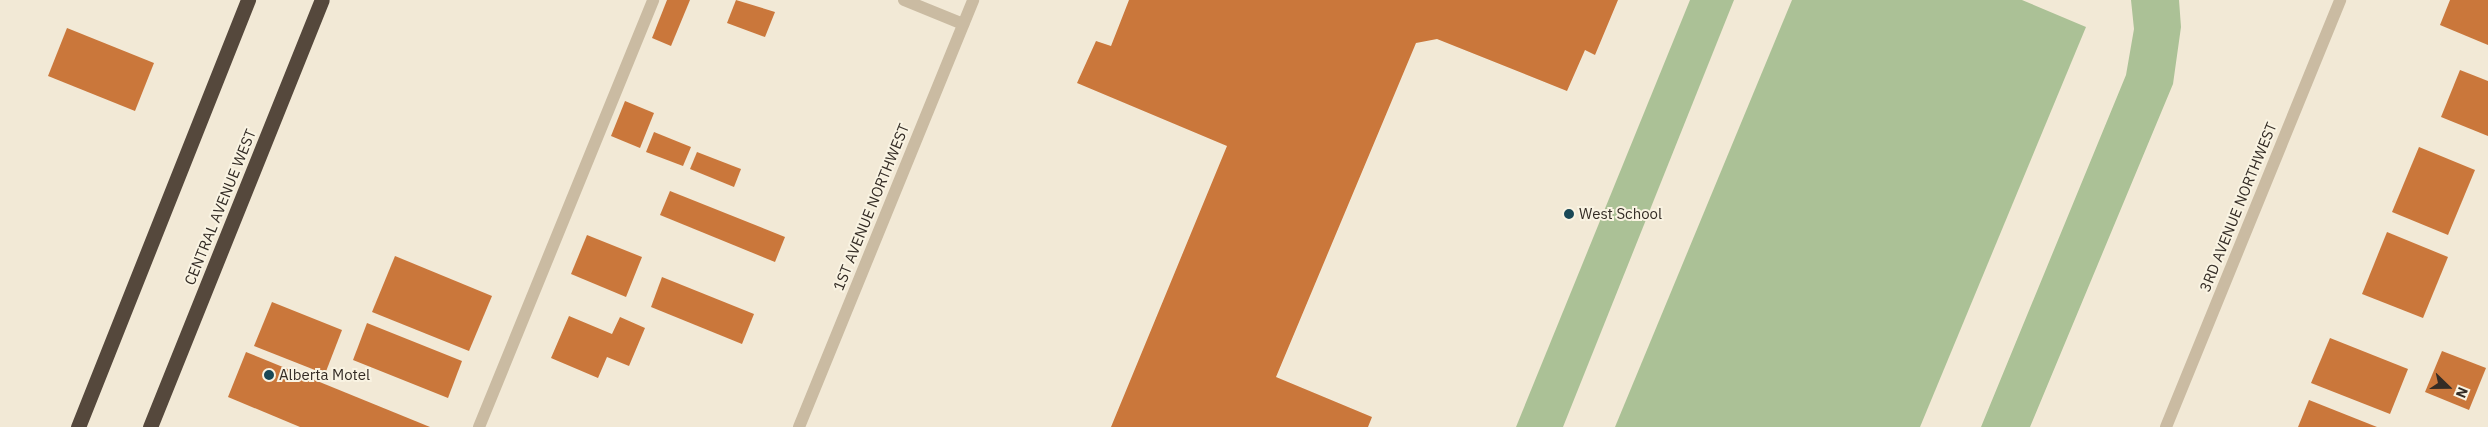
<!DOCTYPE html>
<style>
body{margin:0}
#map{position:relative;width:2488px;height:427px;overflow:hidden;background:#f2e9d6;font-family:"IBM Plex Sans",sans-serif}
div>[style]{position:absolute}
.green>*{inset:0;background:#abc196}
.building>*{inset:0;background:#ca773b}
.lane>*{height:12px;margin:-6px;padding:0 6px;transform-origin:6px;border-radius:6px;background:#cabba2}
.street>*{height:12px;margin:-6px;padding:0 6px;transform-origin:6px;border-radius:6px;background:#cabba2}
.highway>*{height:15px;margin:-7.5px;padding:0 7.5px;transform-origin:7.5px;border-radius:7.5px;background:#55483c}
.dots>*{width:14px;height:14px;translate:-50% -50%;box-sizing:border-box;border:2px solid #f9f3e2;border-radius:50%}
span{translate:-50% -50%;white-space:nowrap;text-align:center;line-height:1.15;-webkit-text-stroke:4px #f9f3e2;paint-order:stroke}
.street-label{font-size:15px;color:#342c25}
.poi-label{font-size:15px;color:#342c25}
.left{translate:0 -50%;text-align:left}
.north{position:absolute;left:2423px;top:362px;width:50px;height:50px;-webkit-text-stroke:4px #f9f3e2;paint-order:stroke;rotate:112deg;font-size:14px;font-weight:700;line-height:20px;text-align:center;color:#342c25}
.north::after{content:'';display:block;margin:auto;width:18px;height:22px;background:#342c25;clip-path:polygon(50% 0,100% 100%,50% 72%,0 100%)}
</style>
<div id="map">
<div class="green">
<div style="clip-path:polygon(1690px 0,1734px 0,1563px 427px,1516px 427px)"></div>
<div style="clip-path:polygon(1792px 0,2022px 0,2086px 27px,1920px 427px,1615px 427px)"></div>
<div style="clip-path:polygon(2131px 0,2179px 0,2181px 27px,2173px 84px,2030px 427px,1981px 427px,2126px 75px,2134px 29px)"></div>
</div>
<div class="building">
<div style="clip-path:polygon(667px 0,690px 0,671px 46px,652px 38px)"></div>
<div style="clip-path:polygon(736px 0,775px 12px,765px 37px,727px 23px)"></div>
<div style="clip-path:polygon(1129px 0,1618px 0,1595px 55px,1585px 50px,1567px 91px,1437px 39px,1416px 43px,1276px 377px,1372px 417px,1368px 427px,1111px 427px,1227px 146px,1077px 83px,1096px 41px,1111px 46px)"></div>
<div style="clip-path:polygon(2450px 0,2488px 0,2488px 45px,2440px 25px)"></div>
<div style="clip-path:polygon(67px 28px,154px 63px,135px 111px,48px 76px)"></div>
<div style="clip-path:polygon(2460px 70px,2488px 81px,2488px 136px,2441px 117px)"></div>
<div style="clip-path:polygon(625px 101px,654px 113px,640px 148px,611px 136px)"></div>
<div style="clip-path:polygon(654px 132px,691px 147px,683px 166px,646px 152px)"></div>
<div style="clip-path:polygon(2419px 147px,2475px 170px,2448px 235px,2392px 212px)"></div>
<div style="clip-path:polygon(697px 152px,741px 169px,734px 187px,690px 169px)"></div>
<div style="clip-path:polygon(670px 191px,785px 237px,775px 262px,660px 215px)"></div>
<div style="clip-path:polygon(2387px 232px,2448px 257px,2423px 318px,2362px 294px)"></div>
<div style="clip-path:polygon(587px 235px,642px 257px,626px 297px,571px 274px)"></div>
<div style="clip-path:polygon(395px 256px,492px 296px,469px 351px,372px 312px)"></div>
<div style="clip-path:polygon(662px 277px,754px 314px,742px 344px,651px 307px)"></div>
<div style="clip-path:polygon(272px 302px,342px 330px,325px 374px,254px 346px)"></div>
<div style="clip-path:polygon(569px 316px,612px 334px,620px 317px,645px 328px,629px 366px,607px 357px,598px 378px,551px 358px)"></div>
<div style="clip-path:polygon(367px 323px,462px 361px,448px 398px,353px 360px)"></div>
<div style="clip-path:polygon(2330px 338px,2408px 369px,2390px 414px,2311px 383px)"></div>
<div style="clip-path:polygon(2442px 351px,2486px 368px,2469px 410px,2425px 392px)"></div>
<div style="clip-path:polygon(246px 352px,430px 427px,300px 427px,228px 397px)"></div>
<div style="clip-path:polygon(2309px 400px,2377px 427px,2298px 427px)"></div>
</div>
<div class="lane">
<div style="left:479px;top:427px;width:461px;rotate:-67.8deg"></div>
</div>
<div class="street">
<div style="left:904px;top:0;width:64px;rotate:22.1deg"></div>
<div style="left:799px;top:427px;width:461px;rotate:-67.8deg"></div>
<div style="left:2166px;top:427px;width:461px;rotate:-67.8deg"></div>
</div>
<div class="highway">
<div style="left:78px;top:427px;width:460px;rotate:-68.3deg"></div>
<div style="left:150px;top:427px;width:460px;rotate:-68.1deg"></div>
</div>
<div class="dots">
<div style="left:1569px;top:214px;background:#194856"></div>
<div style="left:269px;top:375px;background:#194856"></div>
</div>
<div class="street-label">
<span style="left:220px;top:207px;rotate:-68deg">CENTRAL AVENUE WEST</span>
<span style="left:871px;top:207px;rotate:-68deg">1ST AVENUE NORTHWEST</span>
<span style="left:2238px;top:207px;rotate:-68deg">3RD AVENUE NORTHWEST</span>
</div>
<div class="poi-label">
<span class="left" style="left:1579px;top:214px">West School</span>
<span class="left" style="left:279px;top:375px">Alberta Motel</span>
</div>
<div class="north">N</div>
</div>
